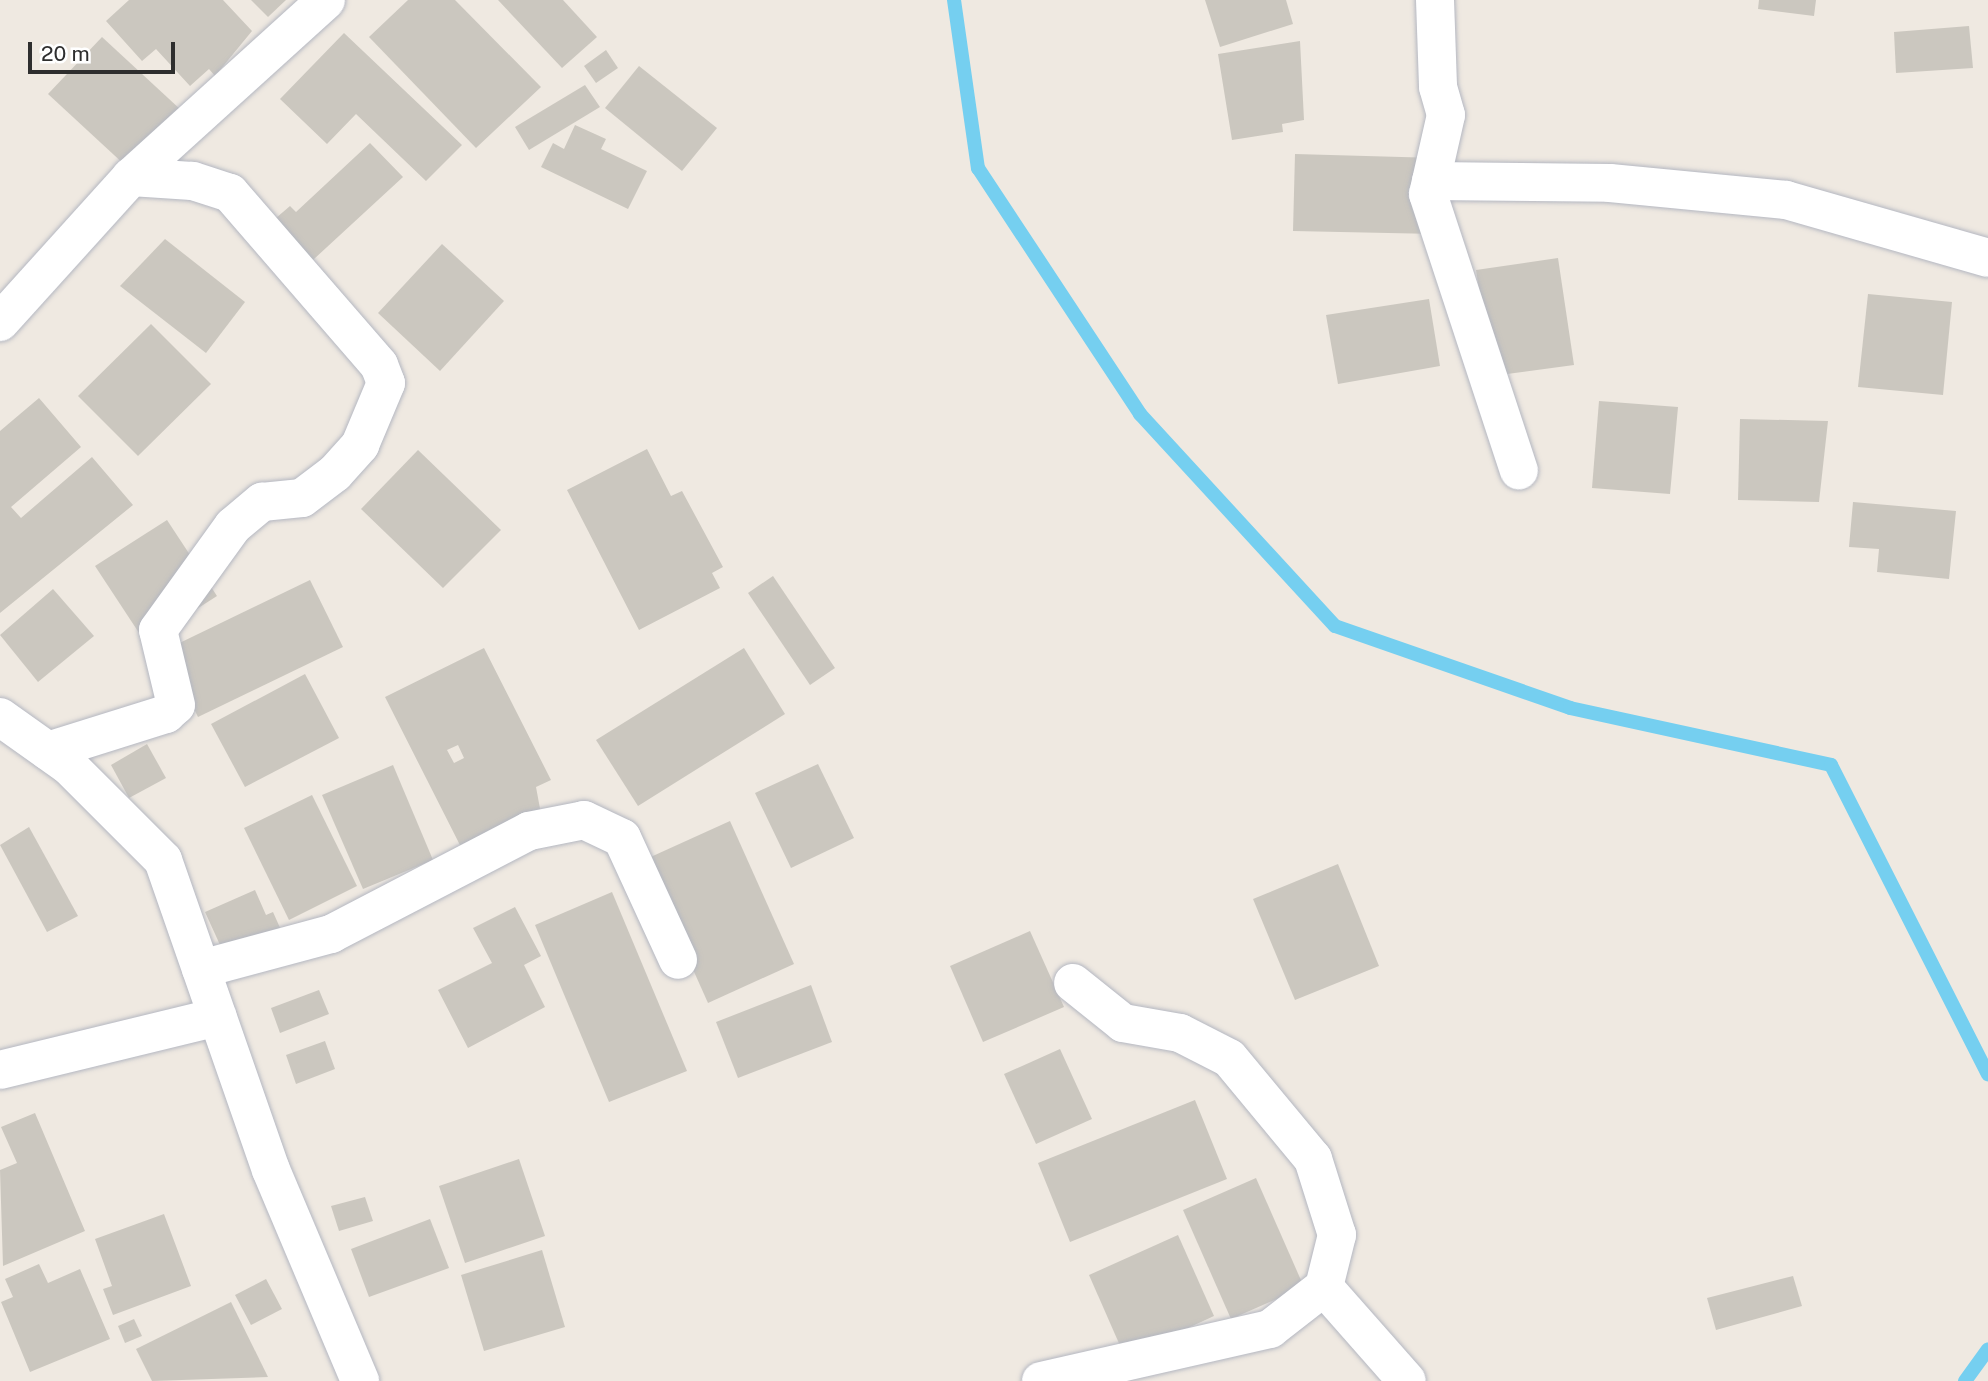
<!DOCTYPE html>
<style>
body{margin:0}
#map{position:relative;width:1988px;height:1381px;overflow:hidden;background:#efe9e1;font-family:"Public Sans",sans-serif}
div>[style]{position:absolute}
.stream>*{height:14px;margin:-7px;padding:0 7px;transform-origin:7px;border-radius:7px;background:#75cff0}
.building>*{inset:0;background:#cbc7bf}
.roads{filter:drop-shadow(0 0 2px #b4b7c1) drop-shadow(0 0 2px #b4b7c1)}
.minor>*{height:38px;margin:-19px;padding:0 19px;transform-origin:19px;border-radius:19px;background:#fff}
span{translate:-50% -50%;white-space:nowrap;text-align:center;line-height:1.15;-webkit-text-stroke:5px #fff;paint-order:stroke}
.scale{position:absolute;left:28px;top:42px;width:147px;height:32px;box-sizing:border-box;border:4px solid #2e2e2e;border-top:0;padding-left:9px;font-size:21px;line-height:24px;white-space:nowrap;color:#2e2e2e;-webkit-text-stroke:5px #fff;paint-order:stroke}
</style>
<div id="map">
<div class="stream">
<div style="left:954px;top:0;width:170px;rotate:81.9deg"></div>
<div style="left:978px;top:168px;width:295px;rotate:56.6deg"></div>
<div style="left:1140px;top:414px;width:288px;rotate:47.4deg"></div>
<div style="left:1335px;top:626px;width:249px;rotate:19.2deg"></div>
<div style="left:1570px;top:708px;width:267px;rotate:12.3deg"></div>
<div style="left:1831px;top:765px;width:347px;rotate:63.1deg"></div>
<div style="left:1965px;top:1381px;width:39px;rotate:-54deg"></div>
</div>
<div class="building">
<div style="clip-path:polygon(129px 0,223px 0,252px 31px,215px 76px,209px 69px,190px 86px,156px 49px,142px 61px,106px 21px)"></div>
<div style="clip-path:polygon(251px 0,286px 0,268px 17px)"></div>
<div style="clip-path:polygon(408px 0,455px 0,541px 87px,476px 148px,369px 37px)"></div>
<div style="clip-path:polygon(498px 0,563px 0,597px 37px,562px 68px)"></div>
<div style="clip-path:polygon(1205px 0,1286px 0,1293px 24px,1220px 47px)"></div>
<div style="clip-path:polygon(1759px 0,1816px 0,1814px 16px,1758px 9px)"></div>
<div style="clip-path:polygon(1969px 26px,1973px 68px,1896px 73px,1894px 32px)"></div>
<div style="clip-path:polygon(344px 33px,462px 145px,426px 181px,356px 114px,327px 144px,280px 99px)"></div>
<div style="clip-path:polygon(102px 37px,181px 110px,127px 167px,48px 94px)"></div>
<div style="clip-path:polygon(1300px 41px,1304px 120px,1282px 124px,1283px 132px,1232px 140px,1218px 54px)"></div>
<div style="clip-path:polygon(606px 50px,618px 68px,596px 83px,584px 66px)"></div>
<div style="clip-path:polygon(639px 66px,717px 128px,682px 171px,605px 108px)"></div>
<div style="clip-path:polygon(585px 85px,600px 107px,529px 150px,515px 127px)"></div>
<div style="clip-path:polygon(575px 125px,606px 139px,601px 149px,647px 171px,628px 209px,541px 167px,553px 143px,564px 149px)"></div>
<div style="clip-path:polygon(370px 143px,403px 177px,301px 271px,262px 230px,290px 206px,296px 212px)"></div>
<div style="clip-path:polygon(1295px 154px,1437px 158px,1436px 234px,1293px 231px)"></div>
<div style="clip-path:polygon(165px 239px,245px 302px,206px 353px,120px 286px)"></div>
<div style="clip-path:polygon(442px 244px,504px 301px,440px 371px,378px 313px)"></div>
<div style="clip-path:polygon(1558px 258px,1574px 365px,1492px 376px,1476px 270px)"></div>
<div style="clip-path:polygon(1868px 294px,1952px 302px,1943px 395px,1858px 387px)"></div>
<div style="clip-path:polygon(1429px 299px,1440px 366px,1338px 384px,1326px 315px)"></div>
<div style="clip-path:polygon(151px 324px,211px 384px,138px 456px,78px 396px)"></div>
<div style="clip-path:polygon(39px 398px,81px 447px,11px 507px,21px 518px,92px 457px,133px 505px,0 613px,0 431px)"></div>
<div style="clip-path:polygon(1599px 401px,1678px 407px,1670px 494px,1592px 488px)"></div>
<div style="clip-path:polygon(1740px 419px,1828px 421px,1819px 502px,1738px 500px)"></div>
<div style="clip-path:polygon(647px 449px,671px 496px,682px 491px,723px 567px,712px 573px,720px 588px,639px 630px,567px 490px)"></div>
<div style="clip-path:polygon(418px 450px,501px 530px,443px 588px,361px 509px)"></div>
<div style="clip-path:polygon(1853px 502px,1956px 511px,1949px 579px,1877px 572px,1879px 549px,1849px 547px)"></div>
<div style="clip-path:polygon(167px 520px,217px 596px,145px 642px,95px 566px)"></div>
<div style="clip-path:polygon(773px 576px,835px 668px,810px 685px,748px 593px)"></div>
<div style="clip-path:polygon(310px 580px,343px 647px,198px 717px,165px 650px)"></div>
<div style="clip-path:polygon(53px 589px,94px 636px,38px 682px,0 635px)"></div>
<div style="clip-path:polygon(evenodd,484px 648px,551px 780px,536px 787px,541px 814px,464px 853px,385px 697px,484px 648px,458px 745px,464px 758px,454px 763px,447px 750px,458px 745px)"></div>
<div style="clip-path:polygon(744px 648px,785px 714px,638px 806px,596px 740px)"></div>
<div style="clip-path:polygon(305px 674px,339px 738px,245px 787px,211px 724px)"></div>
<div style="clip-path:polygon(147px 744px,166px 778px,129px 798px,111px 765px)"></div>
<div style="clip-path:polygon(818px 764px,854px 838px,791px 868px,755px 793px)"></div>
<div style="clip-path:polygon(393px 765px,433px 860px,363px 889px,322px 795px)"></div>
<div style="clip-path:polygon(312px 795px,357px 886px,289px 920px,244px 828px)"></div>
<div style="clip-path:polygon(730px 821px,794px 964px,708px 1003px,644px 860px)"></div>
<div style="clip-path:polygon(29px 827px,78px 916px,47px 932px,0 845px)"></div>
<div style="clip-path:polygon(1338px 864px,1379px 966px,1295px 1000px,1253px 899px)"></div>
<div style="clip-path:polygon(255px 890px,266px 915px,273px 912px,293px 957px,226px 958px,205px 912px)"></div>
<div style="clip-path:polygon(612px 892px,687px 1071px,609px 1102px,535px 925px)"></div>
<div style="clip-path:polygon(515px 907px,541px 956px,524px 965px,545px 1007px,468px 1048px,438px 990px,492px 963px,473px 928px)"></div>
<div style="clip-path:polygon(1030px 931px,1064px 1007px,983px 1042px,950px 966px)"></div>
<div style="clip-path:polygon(811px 985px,832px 1042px,738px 1078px,716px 1022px)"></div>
<div style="clip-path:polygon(319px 990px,329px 1014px,280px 1033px,271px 1008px)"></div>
<div style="clip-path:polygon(325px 1041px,335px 1069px,296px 1084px,286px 1055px)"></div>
<div style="clip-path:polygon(1060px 1049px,1092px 1119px,1036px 1144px,1004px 1074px)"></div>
<div style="clip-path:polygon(1195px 1100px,1227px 1179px,1070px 1242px,1038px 1163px)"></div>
<div style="clip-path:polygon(35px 1113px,85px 1231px,3px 1266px,0 1170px,17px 1163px,1px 1127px)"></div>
<div style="clip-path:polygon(519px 1159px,545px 1236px,465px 1263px,439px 1186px)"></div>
<div style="clip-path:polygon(1256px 1178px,1304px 1287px,1231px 1319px,1183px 1210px)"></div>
<div style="clip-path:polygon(365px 1197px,373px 1221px,339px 1231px,331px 1206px)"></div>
<div style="clip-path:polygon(164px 1214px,191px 1286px,113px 1315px,103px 1289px,112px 1286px,95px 1239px)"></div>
<div style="clip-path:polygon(430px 1219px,449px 1268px,369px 1297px,351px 1249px)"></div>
<div style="clip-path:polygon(1178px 1235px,1214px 1316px,1125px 1357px,1089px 1275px)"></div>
<div style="clip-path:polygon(542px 1250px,565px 1327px,484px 1351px,461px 1275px)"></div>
<div style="clip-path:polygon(39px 1264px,48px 1283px,80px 1269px,110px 1339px,30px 1372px,1px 1302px,13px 1297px,5px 1279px)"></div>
<div style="clip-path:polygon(1793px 1276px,1802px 1306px,1716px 1330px,1707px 1298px)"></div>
<div style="clip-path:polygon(266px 1279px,282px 1309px,251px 1325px,235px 1295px)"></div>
<div style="clip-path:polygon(231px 1302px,268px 1377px,152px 1381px,136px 1349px)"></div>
<div style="clip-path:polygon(134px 1319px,142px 1336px,125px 1343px,118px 1326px)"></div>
</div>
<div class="roads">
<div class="minor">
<div style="left:1435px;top:0;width:87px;rotate:88deg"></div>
<div style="left:1438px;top:87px;width:29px;rotate:74deg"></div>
<div style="left:1446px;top:115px;width:81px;rotate:102.8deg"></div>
<div style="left:1428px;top:194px;width:291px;rotate:71.8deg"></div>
<div style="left:1431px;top:181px;width:179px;rotate:0.6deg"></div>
<div style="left:1610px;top:183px;width:177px;rotate:5.5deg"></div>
<div style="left:1786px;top:200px;width:210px;rotate:16deg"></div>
<div style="left:0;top:322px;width:195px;rotate:-47.9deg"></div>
<div style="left:131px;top:177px;width:263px;rotate:-42.2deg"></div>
<div style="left:0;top:717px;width:85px;rotate:35.4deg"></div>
<div style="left:69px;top:766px;width:133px;rotate:45deg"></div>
<div style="left:163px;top:860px;width:328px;rotate:70.8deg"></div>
<div style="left:271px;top:1170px;width:229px;rotate:67.1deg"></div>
<div style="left:48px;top:751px;width:124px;rotate:-17.4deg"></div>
<div style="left:166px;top:714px;width:13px;rotate:-42deg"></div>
<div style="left:176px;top:705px;width:77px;rotate:-103.5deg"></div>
<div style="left:158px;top:630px;width:128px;rotate:-54.2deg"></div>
<div style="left:233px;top:526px;width:38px;rotate:-40deg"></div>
<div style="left:262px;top:502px;width:40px;rotate:-5.7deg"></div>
<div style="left:302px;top:498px;width:41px;rotate:-37.1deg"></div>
<div style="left:335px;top:473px;width:38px;rotate:-48deg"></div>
<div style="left:360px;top:445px;width:67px;rotate:-67.2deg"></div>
<div style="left:386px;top:383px;width:19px;rotate:-111deg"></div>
<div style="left:379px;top:365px;width:228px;rotate:-130.9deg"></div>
<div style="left:230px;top:193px;width:40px;rotate:-162deg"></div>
<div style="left:192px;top:181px;width:61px;rotate:-176.2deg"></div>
<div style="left:201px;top:969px;width:135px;rotate:-15.1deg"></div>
<div style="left:331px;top:934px;width:223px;rotate:-27.5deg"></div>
<div style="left:529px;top:831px;width:56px;rotate:-11.3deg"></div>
<div style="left:584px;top:820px;width:42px;rotate:25.3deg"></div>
<div style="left:622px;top:838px;width:134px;rotate:65.3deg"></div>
<div style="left:0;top:1070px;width:224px;rotate:-13.7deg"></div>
<div style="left:1324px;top:1287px;width:125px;rotate:48.6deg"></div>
<div style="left:1041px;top:1381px;width:235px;rotate:-12.8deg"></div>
<div style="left:1270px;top:1329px;width:68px;rotate:-37.9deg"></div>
<div style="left:1324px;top:1287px;width:54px;rotate:-76deg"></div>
<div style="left:1337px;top:1235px;width:80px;rotate:-107.5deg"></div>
<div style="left:1313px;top:1159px;width:131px;rotate:-129.7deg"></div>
<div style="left:1229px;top:1058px;width:55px;rotate:-153deg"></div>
<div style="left:1180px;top:1033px;width:58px;rotate:-170deg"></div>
<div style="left:1123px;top:1023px;width:64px;rotate:-141.3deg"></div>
</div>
</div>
<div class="scale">20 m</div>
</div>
